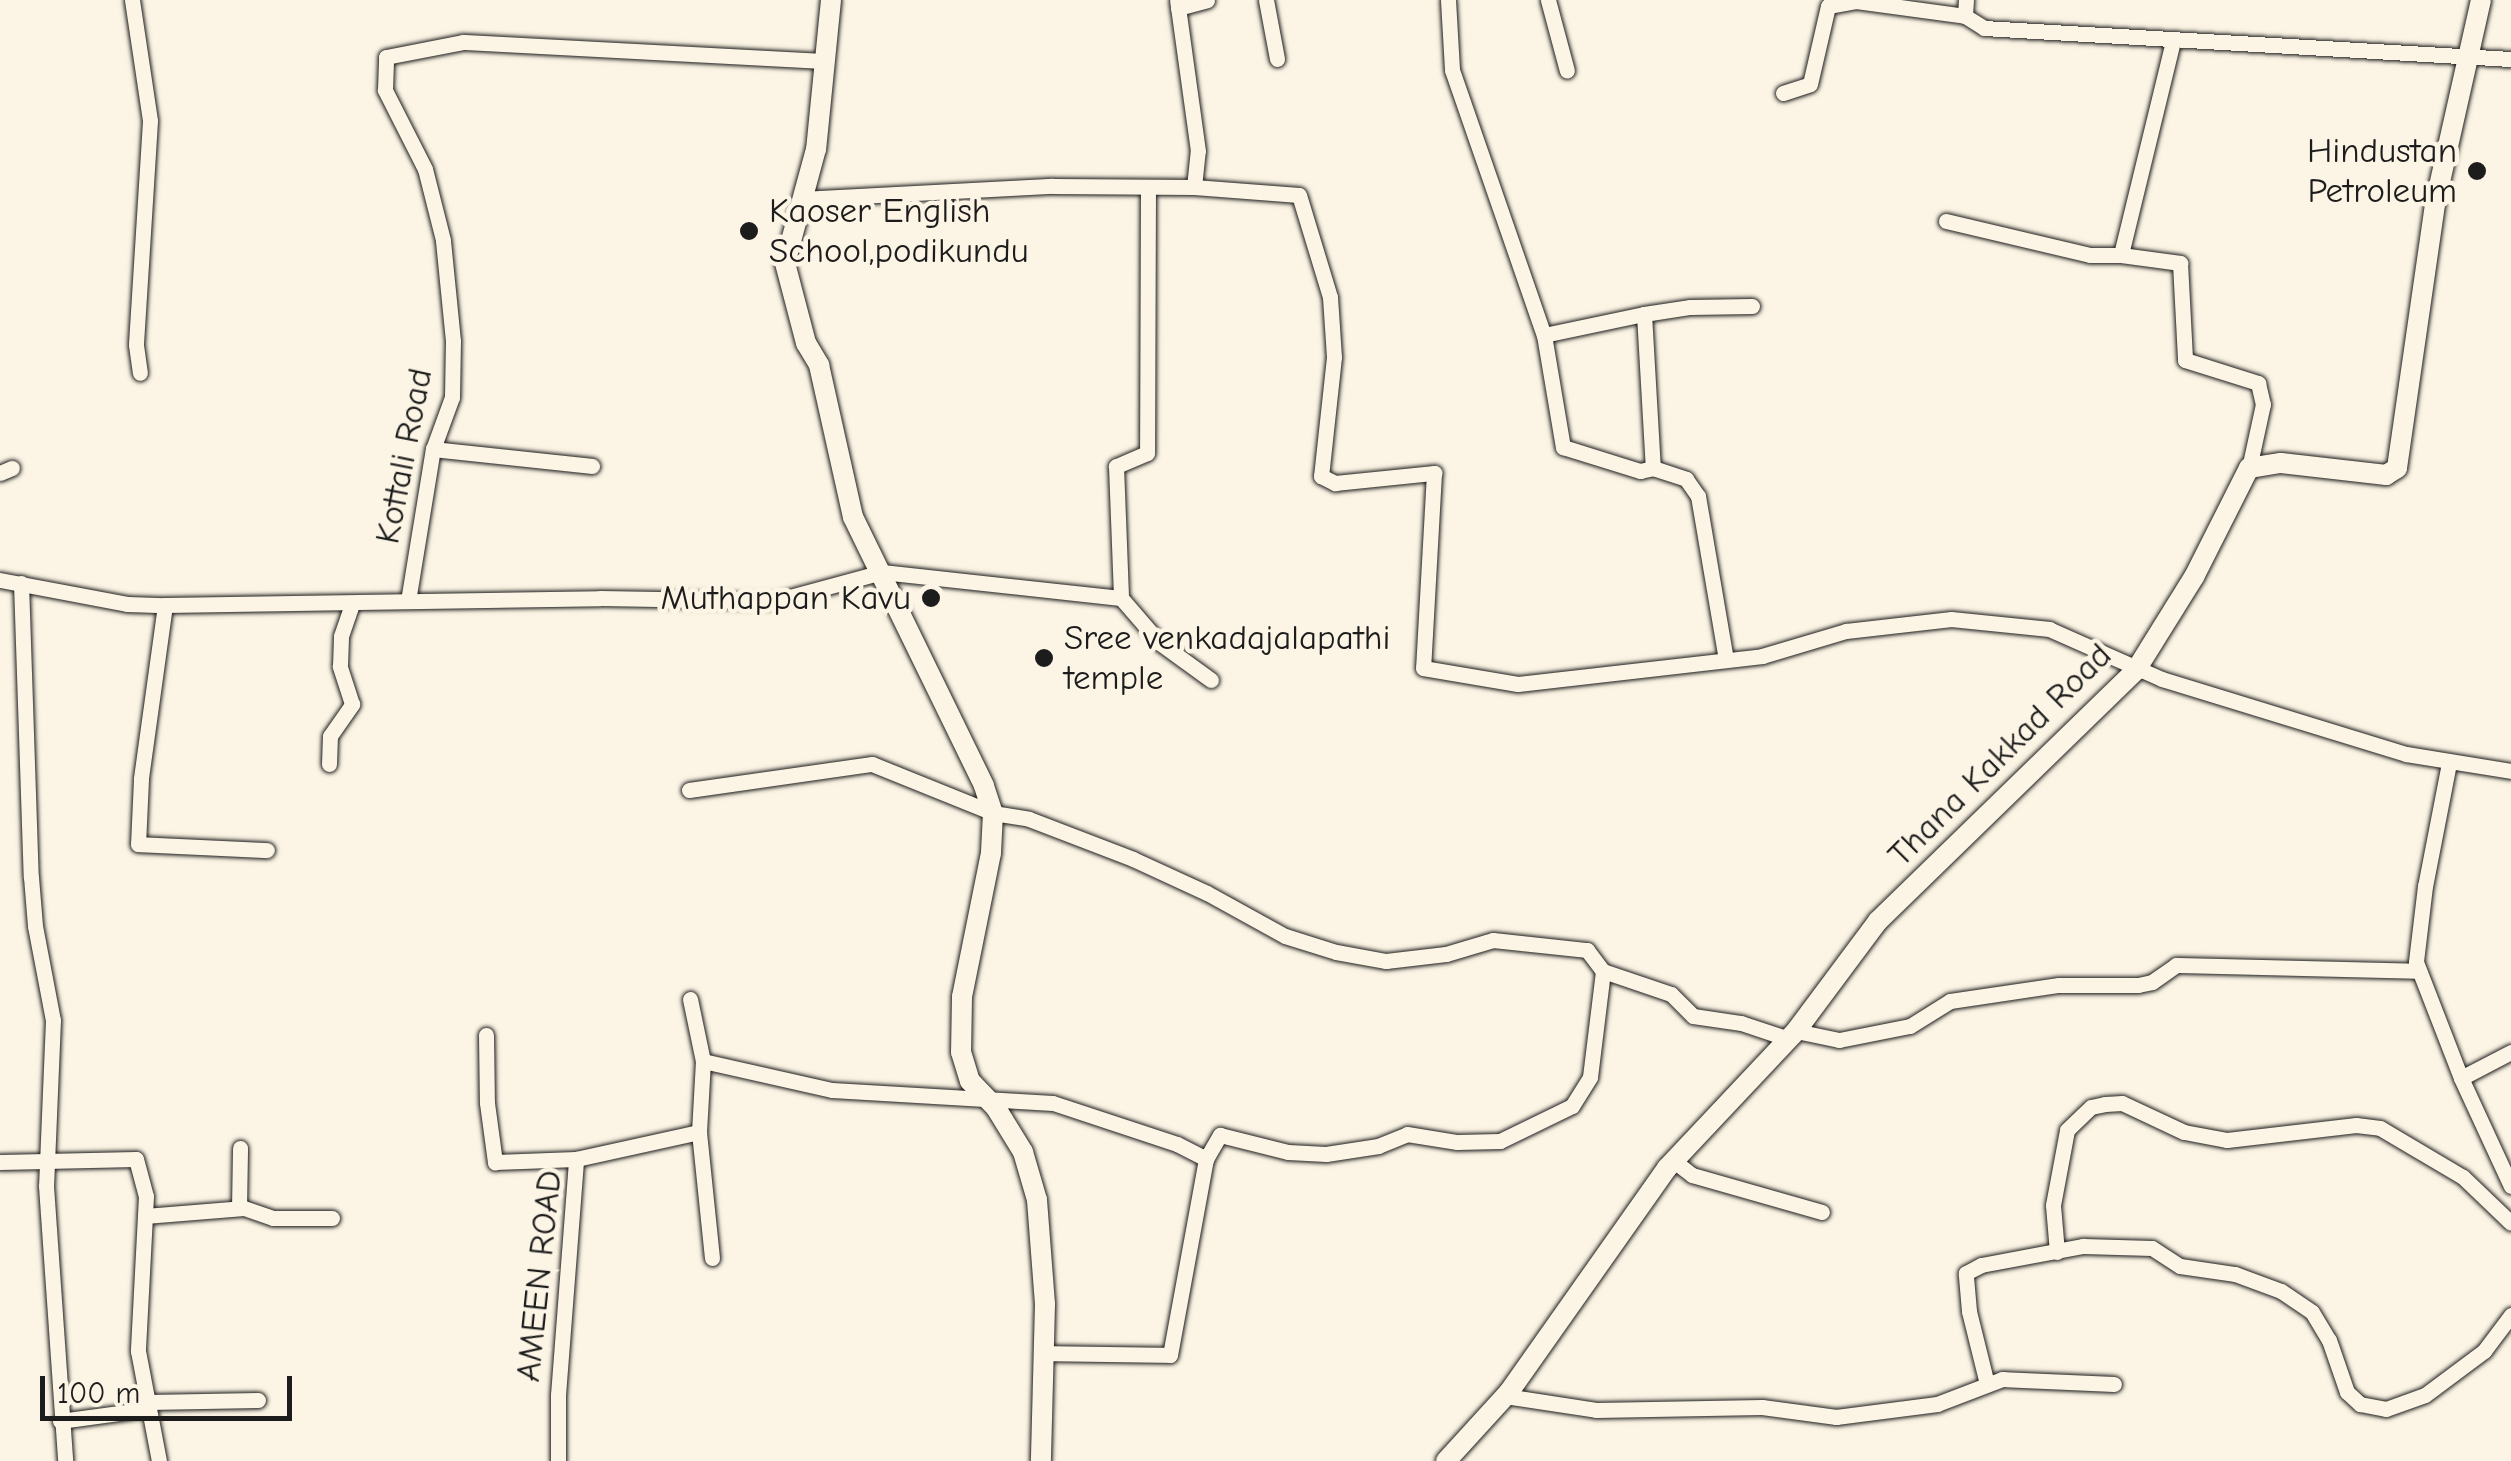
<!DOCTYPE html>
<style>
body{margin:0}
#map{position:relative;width:2511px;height:1461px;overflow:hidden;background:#fcf5e5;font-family:"Comic Neue",sans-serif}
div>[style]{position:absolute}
.roads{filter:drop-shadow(0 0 2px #1c1c1c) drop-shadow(0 0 2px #1c1c1c)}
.minor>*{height:15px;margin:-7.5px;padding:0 7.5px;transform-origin:7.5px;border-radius:7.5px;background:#fcf5e5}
.secondary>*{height:20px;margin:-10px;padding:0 10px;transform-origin:10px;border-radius:10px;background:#fcf5e5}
.dots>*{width:28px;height:28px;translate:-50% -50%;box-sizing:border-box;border:5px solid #fcf5e5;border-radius:50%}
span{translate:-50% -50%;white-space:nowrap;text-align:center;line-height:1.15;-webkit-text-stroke:9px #fcf5e5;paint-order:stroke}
.poi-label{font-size:35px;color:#1c1c1c}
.right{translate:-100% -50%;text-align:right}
.left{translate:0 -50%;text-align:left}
.street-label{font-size:35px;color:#1c1c1c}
.scale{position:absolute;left:40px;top:1376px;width:252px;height:45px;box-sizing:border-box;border:5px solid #1c1c1c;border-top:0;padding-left:12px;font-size:30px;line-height:35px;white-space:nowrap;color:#1c1c1c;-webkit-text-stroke:8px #fcf5e5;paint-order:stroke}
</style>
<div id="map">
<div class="roads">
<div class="minor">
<div style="left:132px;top:0;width:122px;rotate:81.5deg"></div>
<div style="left:150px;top:121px;width:224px;rotate:93.6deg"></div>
<div style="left:136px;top:345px;width:28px;rotate:82deg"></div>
<div style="left:1266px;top:0;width:60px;rotate:79.4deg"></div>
<div style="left:1448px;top:0;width:70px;rotate:86.7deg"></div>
<div style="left:1452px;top:70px;width:281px;rotate:70.9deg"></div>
<div style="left:1544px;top:335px;width:102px;rotate:-11.9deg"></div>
<div style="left:1644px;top:314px;width:154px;rotate:86.7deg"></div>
<div style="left:1653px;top:468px;width:35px;rotate:18deg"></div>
<div style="left:1686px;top:479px;width:21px;rotate:55deg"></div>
<div style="left:1698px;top:496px;width:166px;rotate:80.3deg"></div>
<div style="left:1548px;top:0;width:73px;rotate:75deg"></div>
<div style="left:1966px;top:0;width:16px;rotate:94deg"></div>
<div style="left:1965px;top:16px;width:22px;rotate:32deg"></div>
<div style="left:1984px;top:28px;width:528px;rotate:3.37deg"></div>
<div style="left:1178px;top:8px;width:30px;rotate:-15deg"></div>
<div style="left:2173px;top:41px;width:220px;rotate:103.7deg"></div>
<div style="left:2121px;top:255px;width:60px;rotate:7.7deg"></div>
<div style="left:2180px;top:263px;width:97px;rotate:87deg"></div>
<div style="left:2185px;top:360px;width:77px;rotate:17.5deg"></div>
<div style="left:2258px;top:383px;width:22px;rotate:77deg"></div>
<div style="left:2263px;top:404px;width:66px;rotate:102.3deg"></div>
<div style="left:1783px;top:93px;width:28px;rotate:-18deg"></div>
<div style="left:1810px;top:84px;width:80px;rotate:-77deg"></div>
<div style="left:1828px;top:6px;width:28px;rotate:-10deg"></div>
<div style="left:1856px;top:1px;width:110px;rotate:7.8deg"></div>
<div style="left:1148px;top:187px;width:266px;rotate:90.2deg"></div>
<div style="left:1147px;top:453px;width:34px;rotate:157deg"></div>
<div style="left:1116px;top:466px;width:132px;rotate:87.8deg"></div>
<div style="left:1121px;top:598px;width:60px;rotate:49.1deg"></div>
<div style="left:1160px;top:643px;width:63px;rotate:36deg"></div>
<div style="left:1194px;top:187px;width:105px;rotate:4.4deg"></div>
<div style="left:1299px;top:195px;width:107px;rotate:73.1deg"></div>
<div style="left:1330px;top:297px;width:60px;rotate:86.2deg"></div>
<div style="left:1334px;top:357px;width:120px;rotate:96.2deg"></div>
<div style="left:1321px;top:476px;width:16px;rotate:27deg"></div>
<div style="left:1335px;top:483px;width:100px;rotate:-5.8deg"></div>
<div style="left:1434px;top:473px;width:195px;rotate:93.2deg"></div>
<div style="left:1423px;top:668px;width:96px;rotate:9.6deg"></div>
<div style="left:1518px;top:684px;width:246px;rotate:-6.5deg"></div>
<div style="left:1762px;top:656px;width:88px;rotate:-16.6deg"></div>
<div style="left:1846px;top:631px;width:106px;rotate:-6.5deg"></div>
<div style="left:1951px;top:619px;width:99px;rotate:5.8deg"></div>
<div style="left:2049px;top:629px;width:124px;rotate:23.9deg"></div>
<div style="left:2162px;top:679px;width:255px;rotate:17.1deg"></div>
<div style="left:2406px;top:754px;width:106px;rotate:9.2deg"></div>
<div style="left:801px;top:199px;width:252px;rotate:-3deg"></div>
<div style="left:1053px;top:186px;width:141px;rotate:0.4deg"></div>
<div style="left:1194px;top:187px;width:36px;rotate:-84deg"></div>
<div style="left:1198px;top:151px;width:152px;rotate:-97.9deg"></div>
<div style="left:1946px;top:221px;width:148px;rotate:13.3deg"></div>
<div style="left:2090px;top:255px;width:31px"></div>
<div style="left:1644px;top:314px;width:47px;rotate:-8.7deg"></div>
<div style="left:1690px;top:307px;width:62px;rotate:-0.9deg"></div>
<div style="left:1544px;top:335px;width:114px;rotate:80.4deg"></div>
<div style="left:1563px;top:447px;width:81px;rotate:17.3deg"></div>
<div style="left:1640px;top:471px;width:13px;rotate:-13deg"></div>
<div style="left:433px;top:449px;width:160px;rotate:6.1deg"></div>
<div style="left:0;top:473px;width:13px;rotate:-23deg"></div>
<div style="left:0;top:580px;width:129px;rotate:10.7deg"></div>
<div style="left:127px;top:604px;width:38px;rotate:2deg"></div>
<div style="left:165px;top:605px;width:435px;rotate:-0.9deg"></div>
<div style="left:600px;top:598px;width:175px;rotate:1deg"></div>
<div style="left:775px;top:601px;width:111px;rotate:-15.2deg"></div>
<div style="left:882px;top:572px;width:240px;rotate:6.2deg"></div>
<div style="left:21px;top:583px;width:294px;rotate:88.1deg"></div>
<div style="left:31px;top:877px;width:49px;rotate:85.3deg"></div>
<div style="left:35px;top:926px;width:96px;rotate:79.2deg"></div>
<div style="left:53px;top:1020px;width:166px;rotate:92.4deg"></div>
<div style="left:46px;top:1186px;width:276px;rotate:86deg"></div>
<div style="left:408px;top:601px;width:154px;rotate:-80.7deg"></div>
<div style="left:433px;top:449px;width:55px;rotate:-69.9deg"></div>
<div style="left:452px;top:397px;width:56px;rotate:-89deg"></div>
<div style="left:453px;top:341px;width:101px;rotate:-95.7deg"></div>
<div style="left:443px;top:240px;width:73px;rotate:-104.2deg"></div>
<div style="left:425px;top:169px;width:89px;rotate:-116.9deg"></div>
<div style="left:385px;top:90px;width:33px;rotate:-88deg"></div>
<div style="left:386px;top:57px;width:78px;rotate:-11deg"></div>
<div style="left:463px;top:42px;width:363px;rotate:3deg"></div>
<div style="left:165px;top:605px;width:176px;rotate:97.9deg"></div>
<div style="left:141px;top:779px;width:65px;rotate:92.6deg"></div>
<div style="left:138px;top:844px;width:129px;rotate:2.7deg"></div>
<div style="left:2449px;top:763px;width:125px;rotate:101deg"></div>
<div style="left:2425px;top:886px;width:77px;rotate:96.8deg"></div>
<div style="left:2416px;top:962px;width:124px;rotate:68.8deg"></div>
<div style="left:2461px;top:1078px;width:119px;rotate:65.2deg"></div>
<div style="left:329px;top:764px;width:28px;rotate:-88deg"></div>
<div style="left:330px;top:736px;width:39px;rotate:-55deg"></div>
<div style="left:352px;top:704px;width:40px;rotate:-108deg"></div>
<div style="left:340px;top:666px;width:30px;rotate:-88deg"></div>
<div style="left:341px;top:636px;width:34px;rotate:-71deg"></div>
<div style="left:689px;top:790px;width:185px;rotate:-8.1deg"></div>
<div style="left:872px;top:764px;width:131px;rotate:22deg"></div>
<div style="left:993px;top:813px;width:36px;rotate:9deg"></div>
<div style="left:1029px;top:819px;width:111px;rotate:21deg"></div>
<div style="left:1133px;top:859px;width:81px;rotate:24.7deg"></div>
<div style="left:1207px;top:893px;width:89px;rotate:28.9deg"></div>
<div style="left:1285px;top:936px;width:53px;rotate:17.4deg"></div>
<div style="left:1336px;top:952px;width:51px;rotate:10.2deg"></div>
<div style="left:1386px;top:961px;width:60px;rotate:-6.7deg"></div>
<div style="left:1446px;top:954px;width:49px;rotate:-16.6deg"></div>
<div style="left:1493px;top:940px;width:95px;rotate:6.1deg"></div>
<div style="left:1587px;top:950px;width:26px;rotate:53deg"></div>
<div style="left:1603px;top:971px;width:72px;rotate:18.7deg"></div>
<div style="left:1671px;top:994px;width:31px;rotate:45deg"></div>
<div style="left:1693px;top:1016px;width:49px;rotate:8.3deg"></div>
<div style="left:1741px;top:1023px;width:51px;rotate:18.4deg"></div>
<div style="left:690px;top:999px;width:63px;rotate:78.2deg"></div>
<div style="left:1796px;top:1031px;width:44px;rotate:11.8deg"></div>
<div style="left:1839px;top:1040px;width:72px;rotate:-11.2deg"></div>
<div style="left:1910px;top:1026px;width:47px;rotate:-32deg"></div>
<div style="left:1950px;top:1001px;width:110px;rotate:-8.4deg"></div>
<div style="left:2059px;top:985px;width:79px"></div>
<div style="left:2138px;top:985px;width:14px;rotate:-12deg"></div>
<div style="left:2152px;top:982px;width:29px;rotate:-35deg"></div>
<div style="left:2176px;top:965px;width:243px;rotate:1.4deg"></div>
<div style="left:486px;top:1035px;width:68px;rotate:89.2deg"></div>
<div style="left:487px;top:1103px;width:60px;rotate:82.3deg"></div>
<div style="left:495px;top:1162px;width:81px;rotate:-2.1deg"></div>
<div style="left:2461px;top:1078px;width:56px;rotate:-27.5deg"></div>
<div style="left:1674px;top:1161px;width:23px;rotate:38deg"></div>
<div style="left:1692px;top:1175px;width:135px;rotate:15.9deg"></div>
<div style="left:0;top:1162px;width:136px;rotate:-1.3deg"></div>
<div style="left:136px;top:1159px;width:38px;rotate:75deg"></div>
<div style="left:146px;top:1196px;width:155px;rotate:93deg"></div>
<div style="left:138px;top:1351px;width:112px;rotate:79.2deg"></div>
<div style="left:239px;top:1208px;width:60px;rotate:-89deg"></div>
<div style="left:145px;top:1216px;width:99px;rotate:-4.6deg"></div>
<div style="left:244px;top:1208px;width:31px;rotate:19deg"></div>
<div style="left:273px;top:1218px;width:59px"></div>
<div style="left:2057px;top:1252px;width:47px;rotate:-94.9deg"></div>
<div style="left:2053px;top:1205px;width:76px;rotate:-79.4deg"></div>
<div style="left:2067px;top:1130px;width:33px;rotate:-44deg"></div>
<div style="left:2091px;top:1107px;width:14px;rotate:-12deg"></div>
<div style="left:2105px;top:1104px;width:17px;rotate:-3deg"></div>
<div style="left:2122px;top:1103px;width:68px;rotate:25.1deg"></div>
<div style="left:2184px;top:1132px;width:44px;rotate:10.5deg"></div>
<div style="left:2227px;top:1140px;width:130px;rotate:-6.6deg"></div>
<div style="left:2356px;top:1125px;width:24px;rotate:7deg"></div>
<div style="left:2380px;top:1128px;width:96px;rotate:30.6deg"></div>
<div style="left:2463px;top:1177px;width:66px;rotate:43.8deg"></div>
<div style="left:712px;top:1258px;width:127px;rotate:-95.9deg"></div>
<div style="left:699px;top:1132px;width:71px;rotate:-86.8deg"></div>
<div style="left:703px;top:1061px;width:132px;rotate:12.7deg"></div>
<div style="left:832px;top:1090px;width:221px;rotate:3.4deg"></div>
<div style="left:1053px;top:1103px;width:131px;rotate:18.3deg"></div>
<div style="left:1177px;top:1144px;width:33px;rotate:27deg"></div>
<div style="left:1043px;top:1353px;width:127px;rotate:0.9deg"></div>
<div style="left:1170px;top:1355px;width:199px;rotate:-79.6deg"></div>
<div style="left:1206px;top:1159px;width:28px;rotate:-60deg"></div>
<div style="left:1220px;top:1135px;width:70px;rotate:14deg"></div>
<div style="left:1288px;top:1152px;width:38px;rotate:3deg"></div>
<div style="left:1326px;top:1154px;width:53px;rotate:-8.7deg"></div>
<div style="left:1378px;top:1146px;width:31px;rotate:-22deg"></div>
<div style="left:1407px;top:1134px;width:51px;rotate:9.1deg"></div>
<div style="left:1457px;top:1142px;width:43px;rotate:-1.3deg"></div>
<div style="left:1500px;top:1141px;width:80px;rotate:-25.9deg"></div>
<div style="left:1572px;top:1106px;width:34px;rotate:-58deg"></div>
<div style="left:1590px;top:1077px;width:107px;rotate:-83deg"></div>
<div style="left:1987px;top:1384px;width:75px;rotate:-103.9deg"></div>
<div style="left:1969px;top:1311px;width:38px;rotate:-95deg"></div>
<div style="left:1966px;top:1273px;width:17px;rotate:-28deg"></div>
<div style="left:1981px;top:1265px;width:104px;rotate:-10.6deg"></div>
<div style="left:2083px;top:1246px;width:69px;rotate:1.7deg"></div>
<div style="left:2152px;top:1248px;width:33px;rotate:33deg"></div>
<div style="left:2180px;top:1266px;width:56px;rotate:8.3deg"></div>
<div style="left:2235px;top:1274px;width:49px;rotate:20.3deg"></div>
<div style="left:2281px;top:1291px;width:37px;rotate:34deg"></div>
<div style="left:2312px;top:1312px;width:33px;rotate:59deg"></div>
<div style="left:2329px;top:1340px;width:55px;rotate:70.9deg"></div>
<div style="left:2347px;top:1392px;width:18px;rotate:43deg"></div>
<div style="left:2360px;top:1404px;width:26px;rotate:11deg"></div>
<div style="left:2386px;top:1409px;width:41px;rotate:-19.7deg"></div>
<div style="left:2425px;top:1395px;width:74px;rotate:-36.7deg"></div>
<div style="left:2484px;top:1351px;width:45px;rotate:-53.1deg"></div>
<div style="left:1505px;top:1396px;width:92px;rotate:8.7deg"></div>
<div style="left:1596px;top:1410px;width:166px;rotate:-1deg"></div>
<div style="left:1762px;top:1407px;width:75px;rotate:7.7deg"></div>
<div style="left:1836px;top:1417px;width:102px;rotate:-7.3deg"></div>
<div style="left:1937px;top:1404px;width:70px;rotate:-21deg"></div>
<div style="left:2002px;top:1379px;width:112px;rotate:2.6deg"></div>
<div style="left:148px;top:1402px;width:110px;rotate:-1deg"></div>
<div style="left:60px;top:1421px;width:90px;rotate:-7.7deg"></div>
<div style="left:558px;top:1461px;width:66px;rotate:-90deg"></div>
<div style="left:558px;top:1395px;width:237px;rotate:-85.6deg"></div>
<div style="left:576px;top:1159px;width:126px;rotate:-12.4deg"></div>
</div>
<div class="secondary">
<div style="left:831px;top:0;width:150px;rotate:95.7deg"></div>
<div style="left:816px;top:149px;width:118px;rotate:105.2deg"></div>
<div style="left:785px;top:263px;width:83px;rotate:75.3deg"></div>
<div style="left:806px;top:343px;width:26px;rotate:59deg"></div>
<div style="left:819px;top:365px;width:156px;rotate:77.4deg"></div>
<div style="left:853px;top:517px;width:299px;rotate:64deg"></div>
<div style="left:984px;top:786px;width:28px;rotate:72deg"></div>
<div style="left:993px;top:813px;width:40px;rotate:92.9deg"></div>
<div style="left:991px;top:853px;width:147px;rotate:101.4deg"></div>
<div style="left:962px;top:997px;width:55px;rotate:91deg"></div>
<div style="left:961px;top:1052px;width:30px;rotate:73deg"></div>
<div style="left:970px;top:1081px;width:37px;rotate:46deg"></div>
<div style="left:996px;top:1108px;width:52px;rotate:58.5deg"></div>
<div style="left:1023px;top:1152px;width:50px;rotate:73.7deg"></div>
<div style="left:1037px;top:1200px;width:104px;rotate:85.6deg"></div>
<div style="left:1045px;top:1304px;width:157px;rotate:91.5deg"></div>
<div style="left:1446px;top:1461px;width:93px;rotate:-47.6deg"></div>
<div style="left:1509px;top:1392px;width:274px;rotate:-54.8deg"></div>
<div style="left:1667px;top:1168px;width:188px;rotate:-46.7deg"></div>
<div style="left:1796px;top:1031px;width:137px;rotate:-53.3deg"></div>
<div style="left:1878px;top:921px;width:360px;rotate:-44.2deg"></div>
<div style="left:2136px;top:670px;width:110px;rotate:-58.1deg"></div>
<div style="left:2194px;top:577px;width:122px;rotate:-63.2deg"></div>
<div style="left:2249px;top:468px;width:32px;rotate:-9deg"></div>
<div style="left:2281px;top:463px;width:106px;rotate:6.5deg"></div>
<div style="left:2386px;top:475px;width:13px;rotate:-32deg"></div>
<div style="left:2397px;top:468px;width:267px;rotate:-81.8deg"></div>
<div style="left:2435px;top:204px;width:209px;rotate:-77.3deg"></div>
</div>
</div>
<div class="dots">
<div style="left:2477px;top:171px;background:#1c1c1c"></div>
<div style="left:749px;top:231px;background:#1c1c1c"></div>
<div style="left:931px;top:598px;background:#1c1c1c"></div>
<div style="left:1044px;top:658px;background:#1c1c1c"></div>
</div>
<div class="poi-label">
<span class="right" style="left:2457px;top:171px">Hindustan<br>Petroleum</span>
<span class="left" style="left:769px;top:231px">Kaoser English<br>School,podikundu</span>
<span class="right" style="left:911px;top:598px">Muthappan Kavu</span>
<span class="left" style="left:1064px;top:658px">Sree venkadajalapathi<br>temple</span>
</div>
<div class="street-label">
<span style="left:404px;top:456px;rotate:-79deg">Kottali Road</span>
<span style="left:2000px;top:755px;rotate:-45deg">Thana Kakkad Road</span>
<span style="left:539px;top:1276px;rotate:-84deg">AMEEN ROAD</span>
</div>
<div class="scale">100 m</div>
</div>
